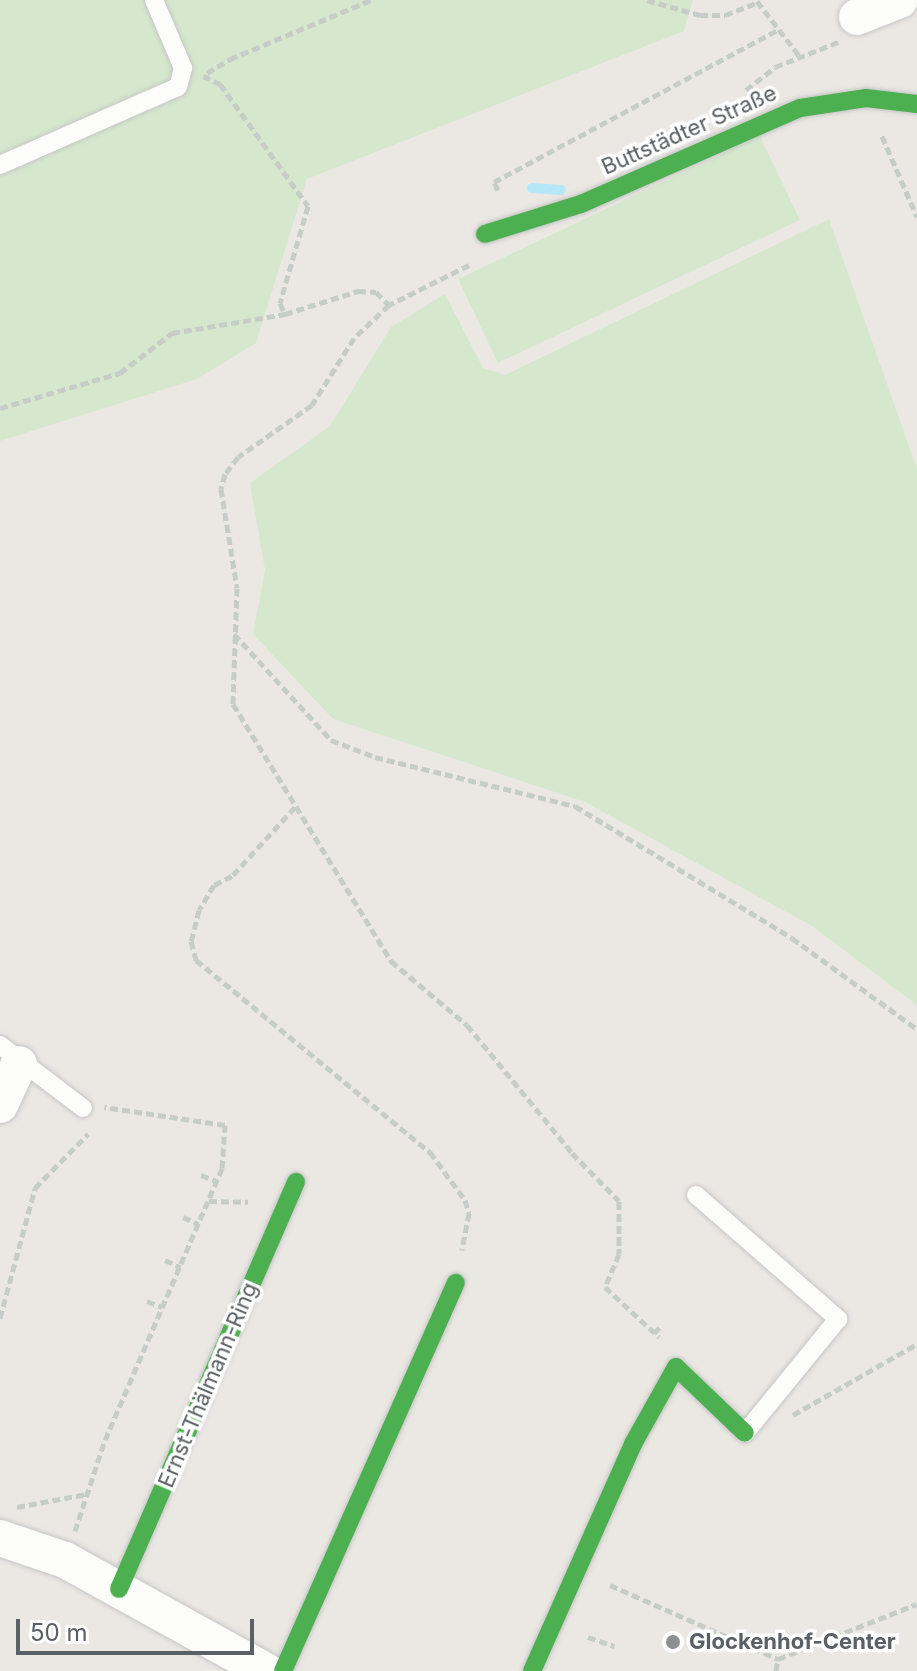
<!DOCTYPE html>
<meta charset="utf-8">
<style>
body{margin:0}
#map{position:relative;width:917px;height:1671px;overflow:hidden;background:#ebe8e4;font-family:Inter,sans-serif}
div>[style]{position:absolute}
.green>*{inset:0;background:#d5e8cd}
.stream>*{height:10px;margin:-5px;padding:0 5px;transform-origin:5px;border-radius:5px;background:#b6e7f7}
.path>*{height:5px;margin-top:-2.5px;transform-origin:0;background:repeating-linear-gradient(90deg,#c6cdc7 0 8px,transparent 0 12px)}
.roads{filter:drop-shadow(0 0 2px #c6c6c5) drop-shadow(0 0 2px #c6c6c5)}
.lane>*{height:18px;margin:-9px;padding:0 9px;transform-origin:9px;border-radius:9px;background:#fcfcfb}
.street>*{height:36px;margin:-18px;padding:0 18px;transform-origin:18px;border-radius:18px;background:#fcfcfb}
.fast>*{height:18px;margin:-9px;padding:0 9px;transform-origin:9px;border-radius:9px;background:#4caf50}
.dots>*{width:22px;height:22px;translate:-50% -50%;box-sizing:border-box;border:4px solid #fff;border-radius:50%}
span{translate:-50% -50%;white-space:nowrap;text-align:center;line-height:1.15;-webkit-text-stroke:7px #fff;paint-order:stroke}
.street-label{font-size:22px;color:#5a6063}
.poi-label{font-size:22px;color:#5a6063;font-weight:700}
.left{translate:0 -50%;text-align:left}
.scale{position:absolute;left:16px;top:1619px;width:238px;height:36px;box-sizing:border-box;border:4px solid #5a6063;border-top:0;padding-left:10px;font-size:24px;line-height:28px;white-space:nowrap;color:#5a6063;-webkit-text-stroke:6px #fff;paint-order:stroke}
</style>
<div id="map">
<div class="green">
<div style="clip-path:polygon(0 0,693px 0,684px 31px,307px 179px,256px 343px,197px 379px,0 441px)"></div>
<div style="clip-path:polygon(760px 136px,800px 220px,498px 363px,458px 279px)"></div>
<div style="clip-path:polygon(829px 219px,917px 469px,917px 1005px,812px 926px,585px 802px,333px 719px,253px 634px,265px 570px,250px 483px,330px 426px,391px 327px,445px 294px,483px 368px,505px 375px)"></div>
</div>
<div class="stream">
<div style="left:532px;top:188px;width:29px;rotate:4deg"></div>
</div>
<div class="path">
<div style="left:647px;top:0;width:55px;rotate:15.8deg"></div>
<div style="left:700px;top:15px;width:25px"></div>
<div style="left:725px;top:15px;width:33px;rotate:-21deg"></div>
<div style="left:757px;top:1px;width:71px;rotate:52.5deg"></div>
<div style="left:207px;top:73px;width:27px;rotate:-31deg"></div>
<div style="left:230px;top:59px;width:153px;rotate:-22.7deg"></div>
<div style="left:203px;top:76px;width:19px;rotate:25deg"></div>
<div style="left:220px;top:84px;width:150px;rotate:54.2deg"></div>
<div style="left:308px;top:206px;width:101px;rotate:106.1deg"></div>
<div style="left:280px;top:303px;width:12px;rotate:66deg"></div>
<div style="left:285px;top:314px;width:77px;rotate:-17.5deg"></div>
<div style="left:358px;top:291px;width:18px;rotate:3deg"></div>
<div style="left:376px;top:292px;width:18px;rotate:45deg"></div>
<div style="left:746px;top:90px;width:37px;rotate:-38deg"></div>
<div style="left:775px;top:67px;width:68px;rotate:-21.6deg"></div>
<div style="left:882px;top:136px;width:88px;rotate:66.6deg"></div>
<div style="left:498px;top:190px;width:9px;rotate:-117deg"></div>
<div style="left:494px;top:182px;width:322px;rotate:-28.2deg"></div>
<div style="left:469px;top:265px;width:89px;rotate:153.4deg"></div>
<div style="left:389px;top:305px;width:48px;rotate:136.7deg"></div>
<div style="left:354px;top:338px;width:79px;rotate:122.1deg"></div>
<div style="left:312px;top:405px;width:90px;rotate:144.9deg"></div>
<div style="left:238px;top:457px;width:21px;rotate:127deg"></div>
<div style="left:225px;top:474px;width:16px;rotate:105deg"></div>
<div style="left:221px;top:489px;width:100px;rotate:80.8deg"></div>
<div style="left:237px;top:588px;width:116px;rotate:92deg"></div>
<div style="left:233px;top:704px;width:302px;rotate:58.4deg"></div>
<div style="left:391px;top:961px;width:99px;rotate:40.1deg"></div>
<div style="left:467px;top:1025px;width:166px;rotate:50.6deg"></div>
<div style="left:572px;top:1153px;width:67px;rotate:45.6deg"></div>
<div style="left:619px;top:1201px;width:53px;rotate:90deg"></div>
<div style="left:619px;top:1254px;width:36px;rotate:113deg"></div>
<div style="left:605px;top:1287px;width:74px;rotate:42.8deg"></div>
<div style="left:0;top:408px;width:125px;rotate:-16.3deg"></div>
<div style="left:120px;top:373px;width:66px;rotate:-37.6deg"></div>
<div style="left:172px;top:333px;width:115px;rotate:-9.5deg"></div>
<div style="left:234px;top:634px;width:144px;rotate:47.5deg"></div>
<div style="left:331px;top:740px;width:47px;rotate:21.1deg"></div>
<div style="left:375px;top:757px;width:206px;rotate:13.8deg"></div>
<div style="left:575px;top:806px;width:254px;rotate:31.3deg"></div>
<div style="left:792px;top:938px;width:155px;rotate:36.1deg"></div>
<div style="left:295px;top:807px;width:93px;rotate:132.4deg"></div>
<div style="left:232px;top:876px;width:20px;rotate:153deg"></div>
<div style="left:214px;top:885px;width:29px;rotate:121deg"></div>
<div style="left:199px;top:910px;width:32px;rotate:104deg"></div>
<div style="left:191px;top:941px;width:20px;rotate:75deg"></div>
<div style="left:196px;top:960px;width:303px;rotate:39.4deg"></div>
<div style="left:430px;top:1152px;width:59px;rotate:53.9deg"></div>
<div style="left:465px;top:1200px;width:14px;rotate:73deg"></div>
<div style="left:469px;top:1213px;width:38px;rotate:101deg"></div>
<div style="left:201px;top:1175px;width:17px;rotate:21deg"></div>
<div style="left:209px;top:1201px;width:39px;rotate:1deg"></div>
<div style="left:183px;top:1217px;width:17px;rotate:25deg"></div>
<div style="left:165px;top:1260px;width:17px;rotate:25deg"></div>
<div style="left:147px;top:1301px;width:16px;rotate:22deg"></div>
<div style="left:0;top:1318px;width:135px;rotate:-74.9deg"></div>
<div style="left:35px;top:1188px;width:76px;rotate:-45.5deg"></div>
<div style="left:654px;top:1333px;width:11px;rotate:-45deg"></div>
<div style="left:793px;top:1415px;width:143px;rotate:-29.8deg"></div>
<div style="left:17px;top:1507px;width:71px;rotate:-10.5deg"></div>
<div style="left:75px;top:1531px;width:96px;rotate:-71.8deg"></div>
<div style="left:105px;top:1440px;width:296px;rotate:-66.7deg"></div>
<div style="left:222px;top:1168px;width:43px;rotate:-86deg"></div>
<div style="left:225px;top:1125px;width:122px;rotate:-171.5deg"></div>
<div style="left:610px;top:1585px;width:184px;rotate:23.8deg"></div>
<div style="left:588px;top:1637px;width:28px;rotate:19deg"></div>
<div style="left:776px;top:1671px;width:12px;rotate:-81deg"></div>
<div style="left:778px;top:1659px;width:149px;rotate:-21.6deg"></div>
</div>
<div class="roads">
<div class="lane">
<div style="left:0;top:165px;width:194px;rotate:-23.7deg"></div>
<div style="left:178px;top:87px;width:20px;rotate:-75deg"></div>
<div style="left:183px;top:68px;width:74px;rotate:-113.1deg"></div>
<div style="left:0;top:1045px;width:104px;rotate:37.2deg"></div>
<div style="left:696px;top:1195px;width:189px;rotate:41.1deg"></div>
<div style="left:838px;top:1319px;width:147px;rotate:129.2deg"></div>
</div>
<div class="street">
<div style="left:857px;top:17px;width:46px;rotate:-21.6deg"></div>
<div style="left:0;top:1105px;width:45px;rotate:-65.1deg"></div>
<div style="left:0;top:1538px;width:69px;rotate:18.7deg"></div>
<div style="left:65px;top:1560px;width:230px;rotate:28.9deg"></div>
</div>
<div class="fast">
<div style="left:485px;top:234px;width:101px;rotate:-17.4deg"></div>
<div style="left:581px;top:204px;width:239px;rotate:-23.7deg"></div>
<div style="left:800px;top:108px;width:67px;rotate:-8.6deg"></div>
<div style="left:866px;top:98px;width:51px;rotate:6.7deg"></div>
<div style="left:119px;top:1589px;width:444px;rotate:-66.5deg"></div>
<div style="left:283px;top:1671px;width:425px;rotate:-66deg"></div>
<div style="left:532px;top:1671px;width:248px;rotate:-66deg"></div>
<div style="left:633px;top:1444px;width:88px;rotate:-60.8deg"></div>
<div style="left:676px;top:1367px;width:95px;rotate:43.7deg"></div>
</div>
</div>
<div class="dots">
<div style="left:673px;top:1642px;background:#8d9090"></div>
</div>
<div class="street-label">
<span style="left:689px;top:130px;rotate:-24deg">Buttstädter Straße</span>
<span style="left:208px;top:1385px;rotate:-67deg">Ernst-Thälmann-Ring</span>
</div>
<div class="poi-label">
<span class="left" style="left:689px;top:1642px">Glockenhof-Center</span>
</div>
<div class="scale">50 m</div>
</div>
